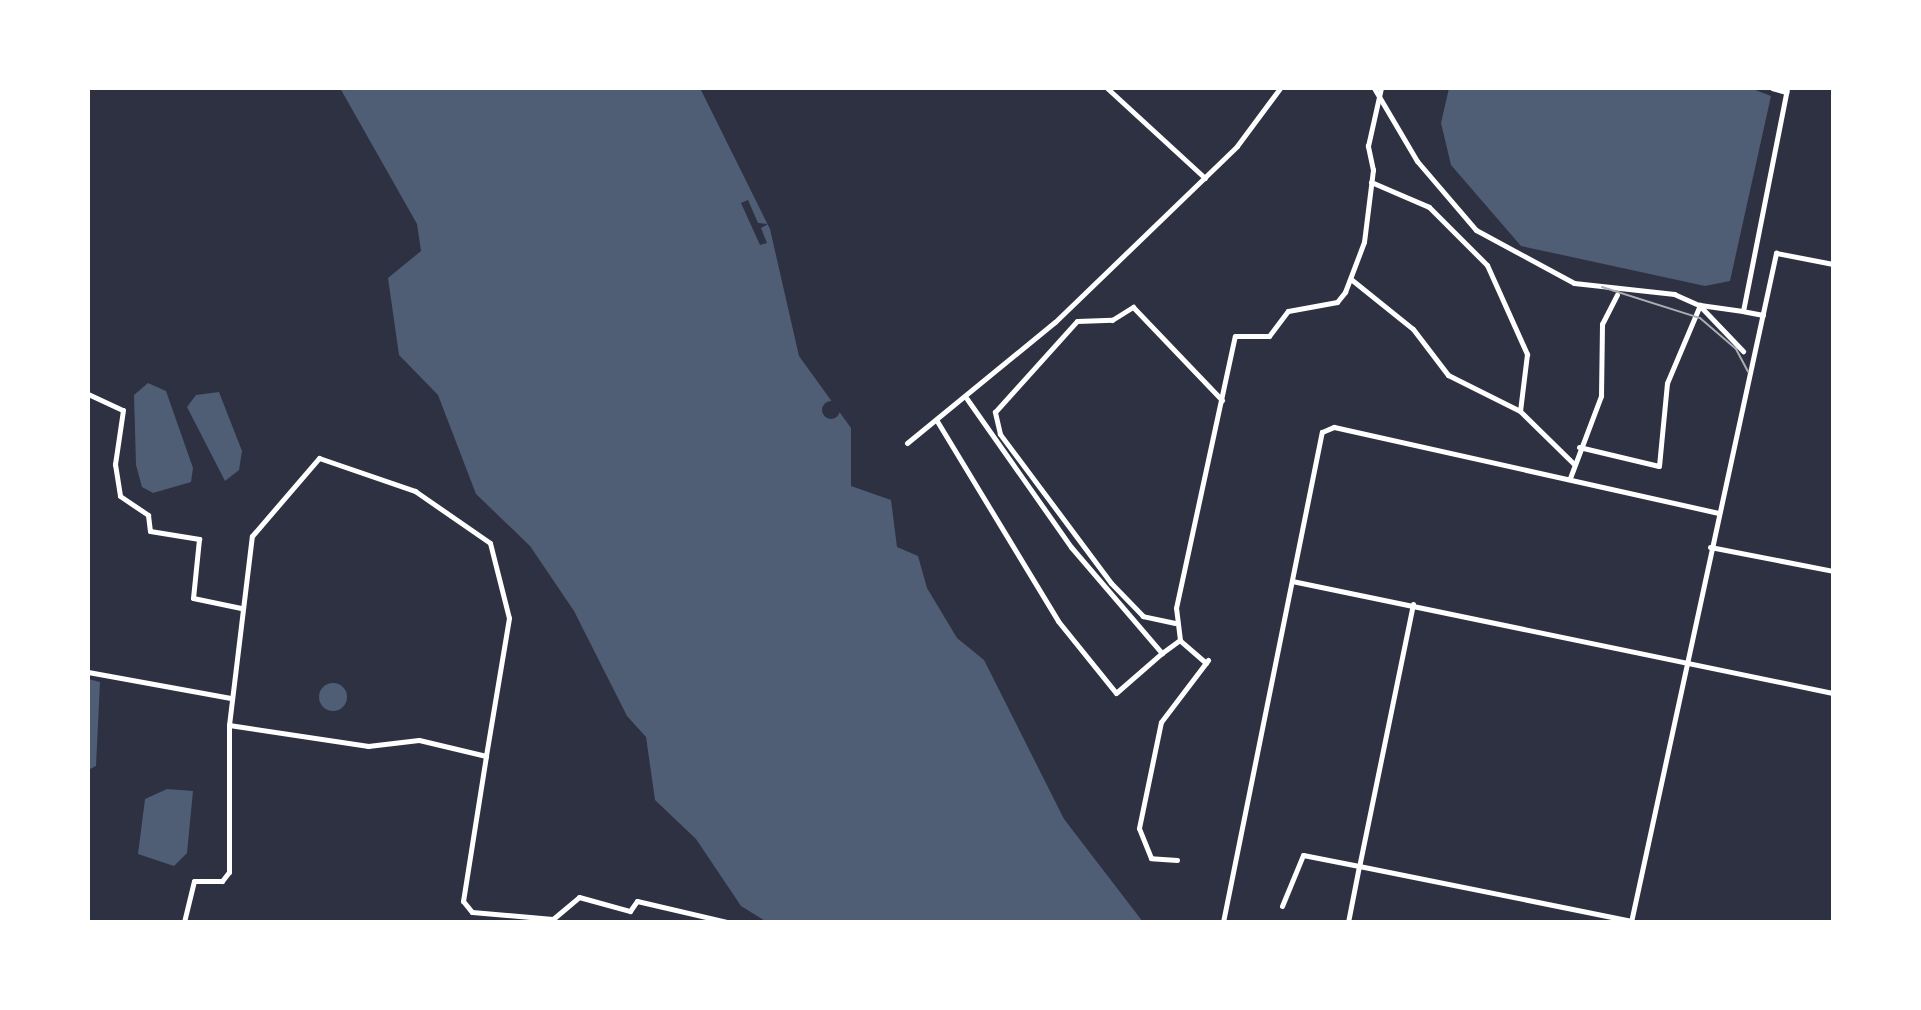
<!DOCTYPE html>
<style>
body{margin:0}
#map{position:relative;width:1921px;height:1010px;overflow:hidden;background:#2d3142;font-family:Mulish,sans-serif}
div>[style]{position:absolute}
.water>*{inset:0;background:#4f5d75}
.round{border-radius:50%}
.pier>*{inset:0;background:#2d3142}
.minor>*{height:5px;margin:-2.5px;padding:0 2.5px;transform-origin:2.5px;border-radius:2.5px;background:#fff}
.rail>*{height:2px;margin:-1px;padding:0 1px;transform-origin:1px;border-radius:1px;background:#abadb3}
span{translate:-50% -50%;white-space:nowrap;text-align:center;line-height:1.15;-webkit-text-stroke:8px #fff;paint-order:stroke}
.frame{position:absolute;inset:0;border:90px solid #fff;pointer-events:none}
</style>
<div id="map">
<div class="water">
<div style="clip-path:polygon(340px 88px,700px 88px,770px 229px,799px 356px,851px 428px,851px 486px,891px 500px,897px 547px,918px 556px,927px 588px,957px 638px,984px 660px,1064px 819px,1143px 922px,767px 922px,741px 906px,696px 839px,655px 800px,646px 737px,627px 716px,574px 611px,530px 546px,476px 494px,438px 395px,399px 355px,388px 278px,421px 251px,417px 224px)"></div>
<div style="clip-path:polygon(1449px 88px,1750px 88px,1771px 96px,1730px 281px,1705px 286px,1521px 246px,1451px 165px,1441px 123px)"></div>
<div style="clip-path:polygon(148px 383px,166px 391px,193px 468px,191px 482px,153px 493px,142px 487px,136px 465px,134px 395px)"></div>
<div style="clip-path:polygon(219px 392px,242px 451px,239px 470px,225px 481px,187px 407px,196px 395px)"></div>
<div style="clip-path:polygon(88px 679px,100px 682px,96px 766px,88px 770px)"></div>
<div class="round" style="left:319px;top:683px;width:28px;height:28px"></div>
<div style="clip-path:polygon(167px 789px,193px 791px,187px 853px,174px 866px,138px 854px,145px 799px)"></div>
</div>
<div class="pier">
<div style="clip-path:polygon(748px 200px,758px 223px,768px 224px,761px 228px,767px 243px,760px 245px,741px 203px)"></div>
<div class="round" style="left:822px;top:401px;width:18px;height:18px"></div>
</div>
<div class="minor">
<div style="left:1107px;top:88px;width:133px;rotate:42.6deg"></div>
<div style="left:1374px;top:88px;width:85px;rotate:59.5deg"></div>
<div style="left:1417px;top:161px;width:91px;rotate:49.5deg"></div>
<div style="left:1476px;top:230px;width:111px;rotate:28.4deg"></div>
<div style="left:1574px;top:283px;width:101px;rotate:6.3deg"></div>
<div style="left:1674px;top:294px;width:27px;rotate:24deg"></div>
<div style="left:1699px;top:305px;width:64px;rotate:46.3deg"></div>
<div style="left:1772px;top:88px;width:15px;rotate:16deg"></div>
<div style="left:1371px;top:182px;width:63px;rotate:23.3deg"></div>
<div style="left:1429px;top:207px;width:82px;rotate:45deg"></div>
<div style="left:1487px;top:265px;width:98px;rotate:65.8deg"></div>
<div style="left:1527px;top:354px;width:57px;rotate:97deg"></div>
<div style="left:1520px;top:411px;width:76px;rotate:44.5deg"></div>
<div style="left:1352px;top:280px;width:78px;rotate:38.8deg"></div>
<div style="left:1413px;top:329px;width:58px;rotate:52.7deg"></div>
<div style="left:1448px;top:375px;width:80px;rotate:26.6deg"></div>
<div style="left:1763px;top:315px;width:20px;rotate:-169deg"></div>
<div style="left:1743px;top:311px;width:227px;rotate:-78.8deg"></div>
<div style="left:88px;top:394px;width:38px;rotate:25deg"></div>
<div style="left:123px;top:410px;width:55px;rotate:98.4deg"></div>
<div style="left:115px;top:464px;width:32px;rotate:81deg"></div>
<div style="left:120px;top:496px;width:34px;rotate:34deg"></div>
<div style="left:148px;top:515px;width:16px;rotate:83deg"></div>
<div style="left:150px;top:531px;width:50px;rotate:9.3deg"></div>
<div style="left:199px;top:539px;width:59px;rotate:95.8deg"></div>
<div style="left:193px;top:598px;width:49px;rotate:11.8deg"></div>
<div style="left:967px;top:399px;width:181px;rotate:54.9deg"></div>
<div style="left:1071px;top:547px;width:140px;rotate:49.4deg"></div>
<div style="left:1162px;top:653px;width:22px;rotate:-36deg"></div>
<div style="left:937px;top:421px;width:234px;rotate:58.8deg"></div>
<div style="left:1058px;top:621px;width:92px;rotate:51.1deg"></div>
<div style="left:1116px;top:693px;width:61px;rotate:-41deg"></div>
<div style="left:907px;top:443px;width:191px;rotate:-39.3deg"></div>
<div style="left:1055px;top:322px;width:253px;rotate:-44deg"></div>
<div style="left:1237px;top:146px;width:72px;rotate:-53.4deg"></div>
<div style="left:1579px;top:447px;width:82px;rotate:13.4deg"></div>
<div style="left:1659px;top:466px;width:83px;rotate:-84.5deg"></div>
<div style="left:1667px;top:383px;width:85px;rotate:-67.1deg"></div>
<div style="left:1700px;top:305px;width:43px;rotate:7.9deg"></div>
<div style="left:1570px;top:478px;width:88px;rotate:-69.3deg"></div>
<div style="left:1601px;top:396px;width:72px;rotate:-89.2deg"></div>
<div style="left:1602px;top:324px;width:33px;rotate:-63deg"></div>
<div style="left:1710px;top:547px;width:125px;rotate:11deg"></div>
<div style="left:1292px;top:581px;width:552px;rotate:11.7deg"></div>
<div style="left:1413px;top:604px;width:268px;rotate:101.6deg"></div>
<div style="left:1359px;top:866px;width:278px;rotate:11.4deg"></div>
<div style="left:1175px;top:623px;width:33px;rotate:-168deg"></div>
<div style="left:1143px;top:616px;width:46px;rotate:-134.1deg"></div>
<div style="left:1111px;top:583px;width:186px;rotate:-126.7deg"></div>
<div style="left:1000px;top:434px;width:23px;rotate:-103deg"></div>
<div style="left:995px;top:412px;width:122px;rotate:-48deg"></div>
<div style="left:1077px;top:321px;width:35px;rotate:-2deg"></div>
<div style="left:1112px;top:320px;width:25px;rotate:-32deg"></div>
<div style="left:1133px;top:307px;width:129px;rotate:46.3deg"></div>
<div style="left:1206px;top:663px;width:35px;rotate:-139deg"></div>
<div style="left:1180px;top:640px;width:32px;rotate:-97deg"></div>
<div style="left:1176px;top:608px;width:278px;rotate:-77.8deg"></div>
<div style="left:1235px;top:336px;width:34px"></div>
<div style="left:1269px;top:336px;width:31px;rotate:-53deg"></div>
<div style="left:1288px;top:311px;width:50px;rotate:-10.4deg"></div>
<div style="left:1337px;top:302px;width:13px;rotate:-51deg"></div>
<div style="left:1345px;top:292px;width:53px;rotate:-69.2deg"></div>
<div style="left:1364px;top:242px;width:73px;rotate:-82.9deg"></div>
<div style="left:1373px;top:170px;width:25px;rotate:-102deg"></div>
<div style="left:1368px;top:146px;width:59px;rotate:-77.4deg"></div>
<div style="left:88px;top:672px;width:145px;rotate:10.3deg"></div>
<div style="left:229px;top:725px;width:141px;rotate:8.6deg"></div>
<div style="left:368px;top:746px;width:51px;rotate:-6.7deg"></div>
<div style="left:419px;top:740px;width:69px;rotate:13.4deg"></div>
<div style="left:486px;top:756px;width:147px;rotate:99deg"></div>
<div style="left:463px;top:901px;width:14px;rotate:51deg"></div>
<div style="left:472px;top:912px;width:81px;rotate:4.9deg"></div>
<div style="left:553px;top:919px;width:34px;rotate:-40deg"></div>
<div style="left:579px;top:897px;width:53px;rotate:15.4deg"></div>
<div style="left:630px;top:911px;width:12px;rotate:-55deg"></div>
<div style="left:637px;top:901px;width:92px;rotate:13.1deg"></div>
<div style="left:1177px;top:860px;width:26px;rotate:-176deg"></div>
<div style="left:1151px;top:858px;width:32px;rotate:-112deg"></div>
<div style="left:1139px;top:828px;width:108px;rotate:-78.3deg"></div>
<div style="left:1161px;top:722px;width:78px;rotate:-52.8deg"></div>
<div style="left:1282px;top:906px;width:55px;rotate:-67.6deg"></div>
<div style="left:1303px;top:855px;width:57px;rotate:11.1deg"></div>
<div style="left:1359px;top:866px;width:57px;rotate:101.1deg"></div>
<div style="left:184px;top:922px;width:42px;rotate:-76.3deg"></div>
<div style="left:194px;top:881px;width:28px"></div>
<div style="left:222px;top:881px;width:11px;rotate:-52deg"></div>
<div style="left:229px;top:872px;width:147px;rotate:-90deg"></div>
<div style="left:229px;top:725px;width:190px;rotate:-83.1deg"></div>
<div style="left:252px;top:536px;width:103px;rotate:-49.3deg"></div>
<div style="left:319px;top:458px;width:102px;rotate:19deg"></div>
<div style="left:415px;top:491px;width:91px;rotate:34.7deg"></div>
<div style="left:490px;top:543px;width:77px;rotate:75.8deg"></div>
<div style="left:509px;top:618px;width:140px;rotate:99.5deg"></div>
<div style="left:1223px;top:922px;width:500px;rotate:-78.6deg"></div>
<div style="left:1322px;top:432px;width:13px;rotate:-23deg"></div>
<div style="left:1334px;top:427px;width:394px;rotate:12.6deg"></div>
<div style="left:1631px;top:922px;width:685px;rotate:-77.77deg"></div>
<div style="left:1776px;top:253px;width:58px;rotate:10.9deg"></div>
</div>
<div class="rail">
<div style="left:1602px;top:287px;width:103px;rotate:17.6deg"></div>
<div style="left:1700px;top:318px;width:48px;rotate:40.7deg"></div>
<div style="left:1736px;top:349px;width:26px;rotate:62deg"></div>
</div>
<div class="frame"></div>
</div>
